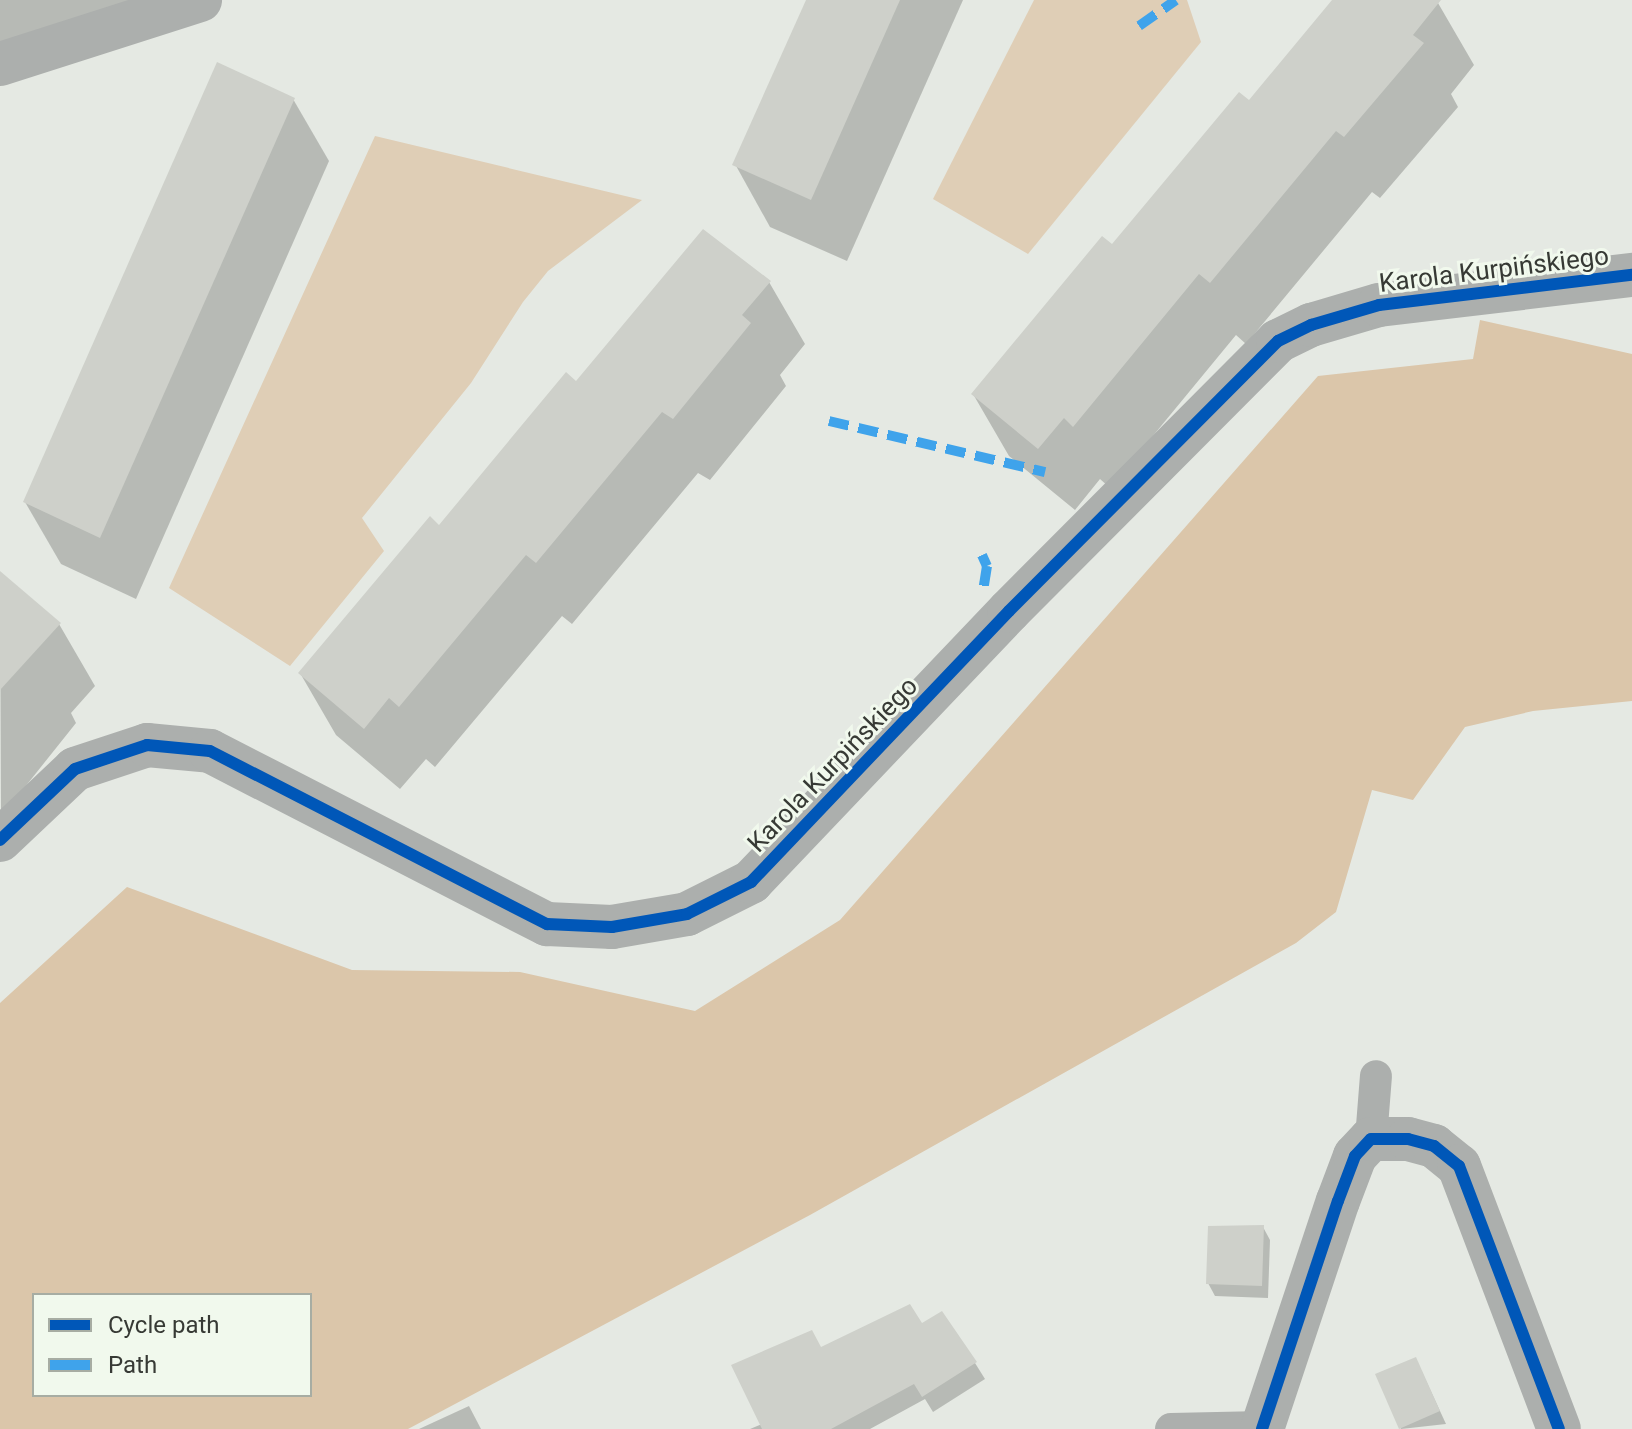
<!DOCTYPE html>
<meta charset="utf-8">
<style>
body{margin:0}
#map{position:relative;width:1632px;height:1429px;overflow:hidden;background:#e5e9e3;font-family:Roboto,sans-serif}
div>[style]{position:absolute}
.green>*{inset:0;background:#dfceb6}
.forest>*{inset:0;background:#dbc6aa}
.shadow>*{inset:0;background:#0003}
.building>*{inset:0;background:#ced0ca}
.service>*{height:32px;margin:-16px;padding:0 16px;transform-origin:16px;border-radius:16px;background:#acafad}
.minor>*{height:44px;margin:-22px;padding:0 22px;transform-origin:22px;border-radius:22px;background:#acafad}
.quiet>*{height:10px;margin-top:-5px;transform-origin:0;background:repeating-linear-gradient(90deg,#3fa3eb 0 20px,transparent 0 30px)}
.cycleway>*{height:12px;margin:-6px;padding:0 6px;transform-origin:6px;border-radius:6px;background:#0057b8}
span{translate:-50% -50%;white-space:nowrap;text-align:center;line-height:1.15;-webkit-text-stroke:6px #f1f9ed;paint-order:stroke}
.street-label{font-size:26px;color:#373a35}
.legend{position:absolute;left:32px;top:1293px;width:280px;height:104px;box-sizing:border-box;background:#f1f9ed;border:2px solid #a7ada3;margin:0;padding:10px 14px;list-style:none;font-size:24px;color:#373a35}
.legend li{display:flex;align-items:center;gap:16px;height:40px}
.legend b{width:40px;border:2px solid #a7ada3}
</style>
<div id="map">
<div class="green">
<div style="clip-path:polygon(1034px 0,1187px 0,1201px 42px,1028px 254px,933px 199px)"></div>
<div style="clip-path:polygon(375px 136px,642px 200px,548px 271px,523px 302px,471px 383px,362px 518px,384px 551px,290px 666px,169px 588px)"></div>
</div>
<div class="forest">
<div style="clip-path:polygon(evenodd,1480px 320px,1632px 354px,1632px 701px,1533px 711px,1465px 727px,1413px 800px,1372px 790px,1336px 912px,1296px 943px,810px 1215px,408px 1429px,0 1429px,0 1003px,127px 887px,352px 970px,520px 972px,695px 1011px,840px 920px,1318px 376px,1473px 359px,1480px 320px,34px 1295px,310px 1295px,310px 1395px,34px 1395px,34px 1295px)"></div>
</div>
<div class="shadow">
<div style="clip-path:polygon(0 0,141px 0,0 52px)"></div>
<div style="clip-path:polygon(808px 0,963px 0,847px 261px,770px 227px,735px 164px)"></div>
<div style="clip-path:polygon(1334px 0,1438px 3px,1474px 65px,1451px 94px,1458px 107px,1380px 198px,1372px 192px,1246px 344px,1236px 335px,1110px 488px,1100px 479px,1075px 510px,1009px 456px,973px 394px,1250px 103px)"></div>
<div style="clip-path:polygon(293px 99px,329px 161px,136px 599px,61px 564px,25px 502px)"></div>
<div style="clip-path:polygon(769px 282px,805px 344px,780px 375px,786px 386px,710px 480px,698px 473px,572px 624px,562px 616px,435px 767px,426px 759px,400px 789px,336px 735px,300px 673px,576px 384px)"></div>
<div style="clip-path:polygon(0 573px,59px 624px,95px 686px,71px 713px,76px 723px,1px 817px)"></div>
<div style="clip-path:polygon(1263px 1227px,1270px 1240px,1268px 1298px,1215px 1296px,1208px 1283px)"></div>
<div style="clip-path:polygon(921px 1326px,975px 1363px,985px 1379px,933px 1412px,925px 1399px,870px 1429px,750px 1429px,762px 1424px,821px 1350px)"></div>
<div style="clip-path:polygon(1422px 1372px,1446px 1424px,1401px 1429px,1377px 1375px)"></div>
<div style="clip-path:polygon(469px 1406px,481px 1429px,419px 1429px)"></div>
</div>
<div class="building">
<div style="clip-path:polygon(806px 0,900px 0,811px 200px,732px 165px)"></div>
<div style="clip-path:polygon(1332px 0,1441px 0,1413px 35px,1424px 43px,1344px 137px,1336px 131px,1210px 283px,1199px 274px,1073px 427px,1064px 418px,1038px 449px,971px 394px,1102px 236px,1112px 244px,1239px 92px,1249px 100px)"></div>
<div style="clip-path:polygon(217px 62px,295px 98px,100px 538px,23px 502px)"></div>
<div style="clip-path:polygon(703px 229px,771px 281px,742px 315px,751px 323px,673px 419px,662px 412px,536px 563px,526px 555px,399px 707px,389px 698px,364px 729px,298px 673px,430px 516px,439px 525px,566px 372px,576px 381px)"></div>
<div style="clip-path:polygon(0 571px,61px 623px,0 690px)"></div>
<div style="clip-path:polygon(1264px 1225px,1262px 1286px,1206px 1284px,1208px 1226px)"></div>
<div style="clip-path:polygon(910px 1304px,922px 1323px,942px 1311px,977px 1362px,922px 1397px,914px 1384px,831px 1429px,762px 1429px,731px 1365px,812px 1330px,821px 1347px)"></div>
<div style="clip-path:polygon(1416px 1357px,1440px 1411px,1399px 1429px,1375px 1374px)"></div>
</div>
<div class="service">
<div style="left:1371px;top:1139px;width:63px;rotate:-85.5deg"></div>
<div style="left:1171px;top:1429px;width:92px;rotate:-1.2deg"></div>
</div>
<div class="minor">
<div style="left:0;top:64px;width:210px;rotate:-17.7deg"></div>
<div style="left:0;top:840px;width:103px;rotate:-43.4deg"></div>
<div style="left:75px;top:769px;width:76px;rotate:-18.4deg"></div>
<div style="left:147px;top:745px;width:63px;rotate:5.4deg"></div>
<div style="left:210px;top:751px;width:379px;rotate:27.2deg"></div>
<div style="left:547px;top:924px;width:65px;rotate:2.6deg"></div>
<div style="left:612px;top:927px;width:76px;rotate:-9.8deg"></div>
<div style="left:687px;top:914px;width:72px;rotate:-26.6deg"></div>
<div style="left:751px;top:882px;width:374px;rotate:-46.4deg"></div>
<div style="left:1009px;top:611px;width:381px;rotate:-45.1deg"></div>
<div style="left:1278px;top:341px;width:37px;rotate:-26deg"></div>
<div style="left:1311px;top:325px;width:71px;rotate:-16.4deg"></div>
<div style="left:1379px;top:305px;width:255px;rotate:-6.8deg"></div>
<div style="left:1262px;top:1429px;width:240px;rotate:-71.6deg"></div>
<div style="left:1338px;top:1201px;width:48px;rotate:-69.3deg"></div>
<div style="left:1355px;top:1156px;width:23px;rotate:-47deg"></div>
<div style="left:1371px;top:1139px;width:37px"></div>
<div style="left:1408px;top:1139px;width:27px;rotate:15deg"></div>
<div style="left:1434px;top:1146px;width:32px;rotate:39deg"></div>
<div style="left:1459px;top:1166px;width:281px;rotate:69.2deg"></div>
</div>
<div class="quiet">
<div style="left:1139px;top:26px;width:45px;rotate:-35.1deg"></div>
<div style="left:829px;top:421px;width:222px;rotate:13.3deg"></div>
<div style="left:982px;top:555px;width:12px;rotate:66deg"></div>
<div style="left:987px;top:566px;width:24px;rotate:99deg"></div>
</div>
<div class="cycleway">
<div style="left:0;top:840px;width:103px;rotate:-43.4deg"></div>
<div style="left:75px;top:769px;width:76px;rotate:-18.4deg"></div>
<div style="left:147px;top:745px;width:63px;rotate:5.4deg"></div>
<div style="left:210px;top:751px;width:379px;rotate:27.2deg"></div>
<div style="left:547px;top:924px;width:65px;rotate:2.6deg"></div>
<div style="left:612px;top:927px;width:76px;rotate:-9.8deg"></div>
<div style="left:687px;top:914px;width:72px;rotate:-26.6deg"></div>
<div style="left:751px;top:882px;width:374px;rotate:-46.4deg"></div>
<div style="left:1009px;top:611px;width:381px;rotate:-45.1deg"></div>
<div style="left:1278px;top:341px;width:37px;rotate:-26deg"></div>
<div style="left:1311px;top:325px;width:71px;rotate:-16.4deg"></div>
<div style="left:1379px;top:305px;width:255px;rotate:-6.8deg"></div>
<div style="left:1262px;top:1429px;width:240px;rotate:-71.6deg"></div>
<div style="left:1338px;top:1201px;width:48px;rotate:-69.3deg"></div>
<div style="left:1355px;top:1156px;width:23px;rotate:-47deg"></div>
<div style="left:1371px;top:1139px;width:37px"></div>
<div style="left:1408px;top:1139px;width:27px;rotate:15deg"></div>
<div style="left:1434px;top:1146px;width:32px;rotate:39deg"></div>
<div style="left:1459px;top:1166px;width:281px;rotate:69.2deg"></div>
</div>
<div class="street-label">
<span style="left:1494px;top:270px;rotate:-7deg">Karola Kurpińskiego</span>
<span style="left:833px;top:765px;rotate:-46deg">Karola Kurpińskiego</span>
</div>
<ul class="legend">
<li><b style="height:10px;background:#0057b8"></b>Cycle path</li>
<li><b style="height:10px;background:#3fa3eb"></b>Path</li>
</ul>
</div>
